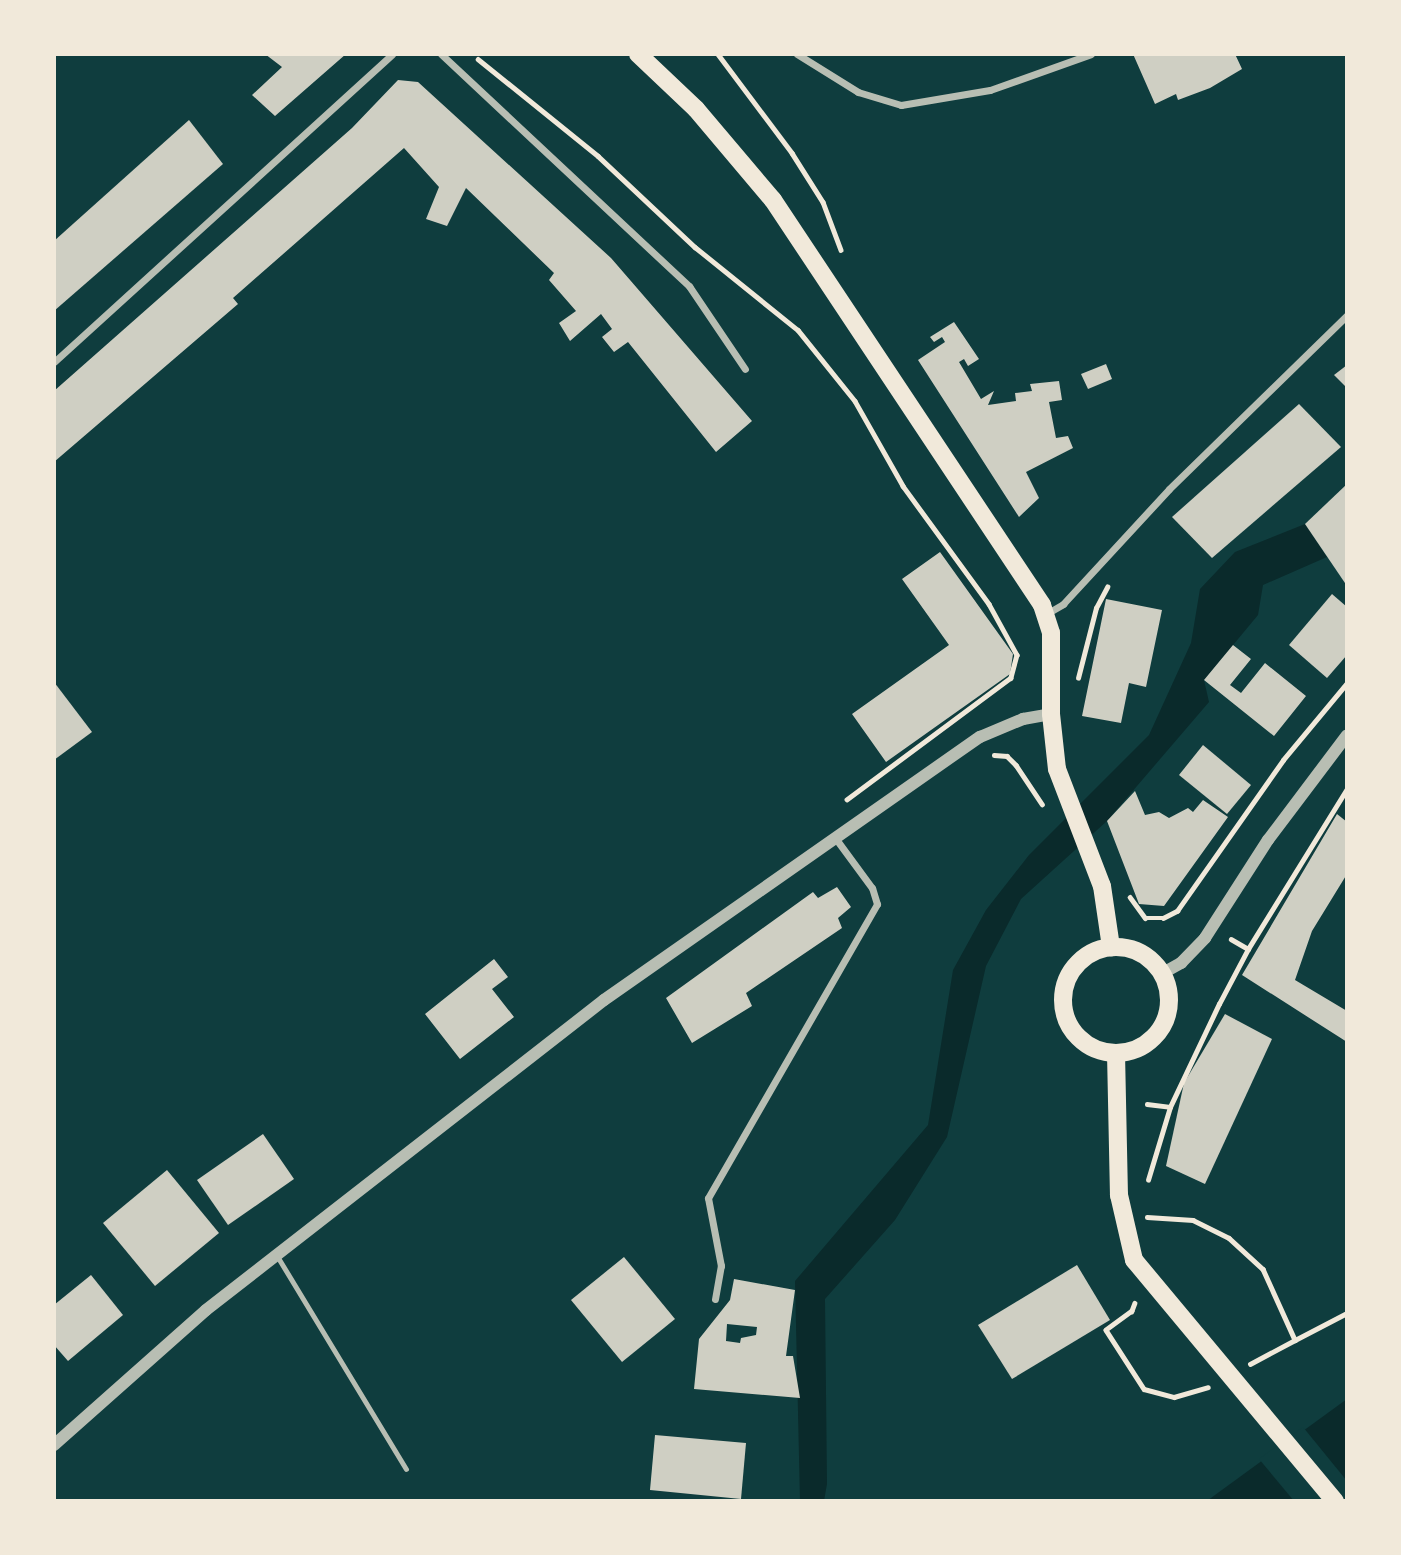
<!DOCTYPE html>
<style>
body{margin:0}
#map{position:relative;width:1401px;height:1555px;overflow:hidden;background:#0f3d3e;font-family:"Public Sans",sans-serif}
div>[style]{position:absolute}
.water>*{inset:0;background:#0a2a2b}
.pier>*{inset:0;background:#0f3d3e}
.building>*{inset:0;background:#cfcfc3}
.path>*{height:4.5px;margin:-2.25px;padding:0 2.25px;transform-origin:2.25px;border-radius:2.25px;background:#f1e9da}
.service>*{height:5px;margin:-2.5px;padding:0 2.5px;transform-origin:2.5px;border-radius:2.5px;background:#b8beb3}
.minor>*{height:7px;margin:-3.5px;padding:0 3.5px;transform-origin:3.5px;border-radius:3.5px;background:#b8beb3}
.tertiary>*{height:12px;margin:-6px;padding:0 6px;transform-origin:6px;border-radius:6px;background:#b8beb3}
.primary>*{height:18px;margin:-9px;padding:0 9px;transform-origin:9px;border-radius:9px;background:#f1e9da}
.primary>.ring{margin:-9px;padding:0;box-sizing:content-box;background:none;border:18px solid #f1e9da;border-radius:50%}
span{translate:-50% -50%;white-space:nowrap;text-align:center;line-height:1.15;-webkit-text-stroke:5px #f1e9da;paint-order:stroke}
.frame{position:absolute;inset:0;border:56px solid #f1e9da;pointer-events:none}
</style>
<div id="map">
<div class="water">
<div style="clip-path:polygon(1305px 524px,1327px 557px,1263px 585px,1258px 615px,1204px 680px,1209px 702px,1107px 821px,1021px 899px,986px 966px,947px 1137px,895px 1220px,825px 1299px,827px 1484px,824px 1501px,800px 1501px,795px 1281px,928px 1125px,953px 970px,986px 910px,1029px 855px,1149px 735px,1191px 643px,1200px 589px,1235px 552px)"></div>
<div style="clip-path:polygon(1347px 1399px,1347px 1501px,1207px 1501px,1215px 1495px)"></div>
</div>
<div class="pier">
<div style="clip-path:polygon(1303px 1427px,1347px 1481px,1347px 1501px,1294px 1501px,1259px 1459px)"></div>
</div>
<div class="building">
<div style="clip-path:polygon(265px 54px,346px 54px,275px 116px,252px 95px,282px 67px)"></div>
<div style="clip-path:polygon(1133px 54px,1235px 54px,1242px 69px,1210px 88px,1178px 100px,1176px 94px,1155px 104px)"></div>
<div style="clip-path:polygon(398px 80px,418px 82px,611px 258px,752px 421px,716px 452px,628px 342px,614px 352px,602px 337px,612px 329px,601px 314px,570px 341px,559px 323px,576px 311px,549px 280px,554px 273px,466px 188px,447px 226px,426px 219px,439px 187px,404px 148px,233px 298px,238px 304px,54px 462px,54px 391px,352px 128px)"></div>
<div style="clip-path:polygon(189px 120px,223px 164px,54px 311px,54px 241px)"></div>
<div style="clip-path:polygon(954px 322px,979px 359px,968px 366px,964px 359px,959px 362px,981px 399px,994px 391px,988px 405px,1016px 401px,1015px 393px,1032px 391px,1030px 384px,1059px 381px,1062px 400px,1049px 402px,1056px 438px,1068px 436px,1073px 448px,1026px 472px,1039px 498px,1019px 517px,918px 360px,945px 342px,942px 337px,934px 342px,930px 337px)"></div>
<div style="clip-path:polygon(1106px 364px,1112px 379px,1088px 389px,1081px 374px)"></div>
<div style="clip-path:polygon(1347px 365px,1347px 388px,1334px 375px)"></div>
<div style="clip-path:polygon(1299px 404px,1341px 447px,1212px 558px,1172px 517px)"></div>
<div style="clip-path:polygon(1347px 484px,1347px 586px,1305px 524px)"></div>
<div style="clip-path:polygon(940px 552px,1013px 654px,1010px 674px,886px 762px,852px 714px,949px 645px,902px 579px)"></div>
<div style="clip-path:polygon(1332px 594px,1347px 607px,1347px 655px,1327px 678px,1289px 645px)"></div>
<div style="clip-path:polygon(1106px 599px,1162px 610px,1146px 687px,1129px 683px,1121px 723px,1082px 716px)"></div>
<div style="clip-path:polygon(1233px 645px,1251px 659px,1230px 685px,1241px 693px,1265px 663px,1306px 696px,1274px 736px,1204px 680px)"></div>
<div style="clip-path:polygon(54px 682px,92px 732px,54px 760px)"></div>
<div style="clip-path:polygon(1203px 745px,1251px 785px,1227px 814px,1179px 775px)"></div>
<div style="clip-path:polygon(1135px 791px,1145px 815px,1159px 812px,1169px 818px,1188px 808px,1193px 812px,1203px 800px,1228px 817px,1164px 906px,1139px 904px,1107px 821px)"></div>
<div style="clip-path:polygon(1337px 814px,1347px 822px,1347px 874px,1312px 931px,1295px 980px,1347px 1011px,1347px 1042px,1242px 975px)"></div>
<div style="clip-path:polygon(837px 887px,851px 907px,838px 918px,842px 928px,746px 993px,752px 1006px,692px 1043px,666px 998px,813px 892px,818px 898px)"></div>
<div style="clip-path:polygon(494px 959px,508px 977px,492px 989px,514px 1017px,460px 1059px,425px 1014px)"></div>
<div style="clip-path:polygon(1225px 1014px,1272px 1039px,1205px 1184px,1166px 1166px,1184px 1083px)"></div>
<div style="clip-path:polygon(263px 1134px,294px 1179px,228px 1225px,197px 1180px)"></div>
<div style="clip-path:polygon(167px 1170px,219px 1233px,155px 1286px,103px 1223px)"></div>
<div style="clip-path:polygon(624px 1257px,675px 1319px,622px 1362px,571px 1300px)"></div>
<div style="clip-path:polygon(1077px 1265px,1110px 1320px,1012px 1379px,978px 1325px)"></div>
<div style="clip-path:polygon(91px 1275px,123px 1315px,68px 1361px,54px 1345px,54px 1305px)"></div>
<div style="clip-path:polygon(evenodd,734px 1279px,795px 1290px,786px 1356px,793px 1356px,800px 1398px,694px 1389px,699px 1339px,730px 1300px,734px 1279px,727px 1324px,757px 1327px,756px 1335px,741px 1338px,740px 1343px,726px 1341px,727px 1324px)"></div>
<div style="clip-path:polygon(655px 1435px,746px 1443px,741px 1499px,650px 1490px)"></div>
</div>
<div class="path">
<div style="left:718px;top:54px;width:124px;rotate:53.2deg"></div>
<div style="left:792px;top:153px;width:58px;rotate:57.7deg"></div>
<div style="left:823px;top:202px;width:51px;rotate:69.4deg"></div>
<div style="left:478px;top:59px;width:154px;rotate:38.9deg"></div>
<div style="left:598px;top:156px;width:133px;rotate:43.2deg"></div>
<div style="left:695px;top:247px;width:132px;rotate:38.9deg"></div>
<div style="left:798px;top:330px;width:91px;rotate:51.2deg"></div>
<div style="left:855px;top:401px;width:98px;rotate:60.5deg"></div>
<div style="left:903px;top:486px;width:146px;rotate:53.9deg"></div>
<div style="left:989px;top:604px;width:58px;rotate:61.2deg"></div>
<div style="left:1017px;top:655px;width:24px;rotate:105deg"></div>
<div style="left:1011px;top:678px;width:204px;rotate:143.4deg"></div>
<div style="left:1078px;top:678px;width:72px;rotate:-75.6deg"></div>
<div style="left:1096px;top:608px;width:24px;rotate:-62deg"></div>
<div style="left:994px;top:755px;width:13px;rotate:4deg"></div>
<div style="left:1007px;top:756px;width:13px;rotate:45deg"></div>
<div style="left:1016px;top:765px;width:47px;rotate:56.3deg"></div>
<div style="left:1130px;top:897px;width:26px;rotate:54deg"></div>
<div style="left:1145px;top:918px;width:18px"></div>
<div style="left:1163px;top:918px;width:16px;rotate:-27deg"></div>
<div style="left:1177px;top:911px;width:184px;rotate:-54.9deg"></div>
<div style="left:1283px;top:760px;width:100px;rotate:-50.3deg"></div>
<div style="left:1231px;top:939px;width:20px;rotate:30deg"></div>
<div style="left:1147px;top:1104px;width:23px;rotate:7deg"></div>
<div style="left:1148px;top:1180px;width:76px;rotate:-73.2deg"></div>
<div style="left:1170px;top:1107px;width:114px;rotate:-64.6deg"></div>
<div style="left:1219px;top:1004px;width:62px;rotate:-62.2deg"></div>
<div style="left:1248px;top:949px;width:188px;rotate:-58.3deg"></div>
<div style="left:1147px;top:1217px;width:46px;rotate:3.7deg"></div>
<div style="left:1193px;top:1220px;width:40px;rotate:26.6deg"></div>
<div style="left:1229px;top:1238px;width:46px;rotate:42.4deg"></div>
<div style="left:1263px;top:1269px;width:78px;rotate:65.7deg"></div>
<div style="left:1295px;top:1340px;width:59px;rotate:-27.4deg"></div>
<div style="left:1135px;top:1303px;width:9px;rotate:111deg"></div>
<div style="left:1132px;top:1311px;width:32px;rotate:144deg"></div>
<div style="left:1106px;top:1330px;width:70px;rotate:57.2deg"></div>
<div style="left:1144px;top:1389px;width:31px;rotate:15deg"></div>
<div style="left:1174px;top:1397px;width:35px;rotate:-16deg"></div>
<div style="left:1250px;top:1364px;width:51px;rotate:-28.1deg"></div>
</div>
<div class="service">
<div style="left:277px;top:1256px;width:249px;rotate:58.8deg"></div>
</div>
<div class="minor">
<div style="left:441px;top:54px;width:340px;rotate:43.1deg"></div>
<div style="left:689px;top:286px;width:100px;rotate:56deg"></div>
<div style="left:797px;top:54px;width:72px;rotate:31.9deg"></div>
<div style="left:858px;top:92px;width:45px;rotate:16.8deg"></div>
<div style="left:901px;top:105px;width:90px;rotate:-9.6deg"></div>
<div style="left:990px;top:90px;width:107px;rotate:-19.6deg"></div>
<div style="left:54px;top:362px;width:457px;rotate:-42.3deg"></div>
<div style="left:1046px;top:614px;width:20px;rotate:-30deg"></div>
<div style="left:1063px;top:604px;width:156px;rotate:-47.3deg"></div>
<div style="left:1169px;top:489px;width:249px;rotate:-44.3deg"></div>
<div style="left:715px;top:1299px;width:34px;rotate:-80deg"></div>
<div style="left:721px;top:1266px;width:69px;rotate:-100.8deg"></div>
<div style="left:708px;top:1198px;width:339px;rotate:-60.1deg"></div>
<div style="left:877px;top:904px;width:17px;rotate:-107deg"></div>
<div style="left:872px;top:888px;width:61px;rotate:-126.3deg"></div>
</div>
<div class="tertiary">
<div style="left:1163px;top:973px;width:21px;rotate:-29deg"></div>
<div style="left:1181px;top:963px;width:35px;rotate:-46deg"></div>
<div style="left:1205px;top:938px;width:117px;rotate:-57.3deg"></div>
<div style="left:1268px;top:840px;width:131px;rotate:-53deg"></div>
<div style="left:54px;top:1445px;width:203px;rotate:-41.6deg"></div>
<div style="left:206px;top:1310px;width:504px;rotate:-37.91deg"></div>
<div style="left:604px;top:1000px;width:459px;rotate:-35deg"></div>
<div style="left:980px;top:737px;width:47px;rotate:-22.7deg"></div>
<div style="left:1023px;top:719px;width:28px;rotate:-10deg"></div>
</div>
<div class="primary">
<div style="left:638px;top:54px;width:80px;rotate:43.5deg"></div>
<div style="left:696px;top:109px;width:119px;rotate:49.8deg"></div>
<div style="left:773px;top:200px;width:486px;rotate:56.4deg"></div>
<div style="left:1042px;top:605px;width:29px;rotate:72deg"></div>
<div style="left:1051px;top:633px;width:81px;rotate:90deg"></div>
<div style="left:1051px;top:714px;width:55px;rotate:83.8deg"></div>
<div style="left:1057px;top:769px;width:125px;rotate:69deg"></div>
<div style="left:1102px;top:886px;width:62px;rotate:81.6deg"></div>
<div class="ring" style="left:1063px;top:947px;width:88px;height:88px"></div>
<div style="left:1116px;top:1053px;width:142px;rotate:88.8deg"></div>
<div style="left:1119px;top:1195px;width:67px;rotate:77deg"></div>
<div style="left:1134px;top:1260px;width:314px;rotate:50.2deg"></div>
</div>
<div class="frame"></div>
</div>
